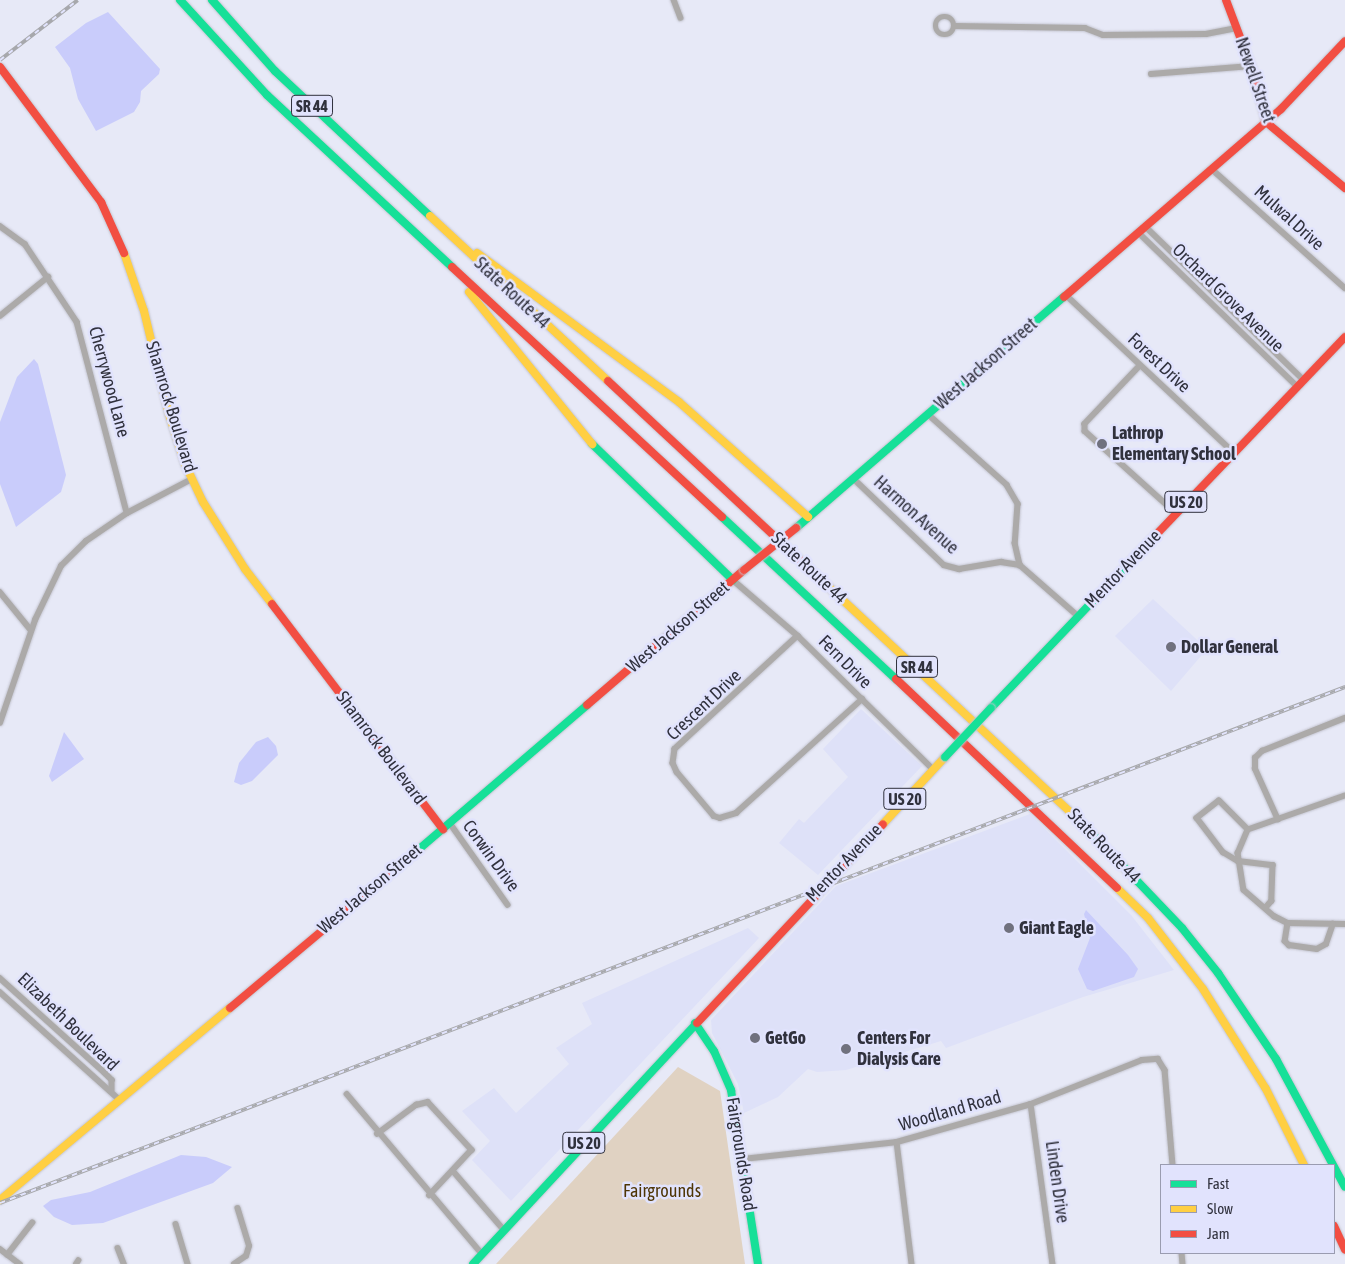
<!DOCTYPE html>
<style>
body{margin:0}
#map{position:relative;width:1345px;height:1264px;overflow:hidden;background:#e7e9f7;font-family:"Asap Condensed",sans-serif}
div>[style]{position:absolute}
.built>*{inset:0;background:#dee1f8}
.green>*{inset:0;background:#e0d2c2}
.water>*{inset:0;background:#c9ccfb}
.roads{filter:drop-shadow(0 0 1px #c4c5d0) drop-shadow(0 0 1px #c4c5d0)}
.street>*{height:5.5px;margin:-2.75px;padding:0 2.75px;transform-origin:2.75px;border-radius:2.75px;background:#acaaa9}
.street>.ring{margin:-2.75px;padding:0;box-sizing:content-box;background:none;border:5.5px solid #acaaa9;border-radius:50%}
.fast>*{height:8px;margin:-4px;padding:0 4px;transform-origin:4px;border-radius:4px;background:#16e098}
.slow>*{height:8px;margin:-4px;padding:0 4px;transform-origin:4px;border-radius:4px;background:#ffcf43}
.jam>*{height:8px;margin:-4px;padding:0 4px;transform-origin:4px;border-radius:4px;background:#f24e42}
.rail>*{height:4px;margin-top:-2px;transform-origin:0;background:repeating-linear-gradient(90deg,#e1e3fd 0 5.5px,#a7a8ac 0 11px);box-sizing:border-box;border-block:1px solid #a7a8ac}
.bridges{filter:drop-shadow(0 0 1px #c4c5d0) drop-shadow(0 0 1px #c4c5d0)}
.fast-bridge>*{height:8px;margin:-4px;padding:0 4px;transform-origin:4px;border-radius:4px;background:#16e098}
.jam-bridge>*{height:8px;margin:-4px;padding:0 4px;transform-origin:4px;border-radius:4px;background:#f24e42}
.dots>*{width:14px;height:14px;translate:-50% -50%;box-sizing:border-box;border:2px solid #e1e3fd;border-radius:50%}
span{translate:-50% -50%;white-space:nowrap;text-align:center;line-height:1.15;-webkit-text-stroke:5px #e1e3fd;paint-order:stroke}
.shield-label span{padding:1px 4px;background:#e1e3fd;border:1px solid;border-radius:4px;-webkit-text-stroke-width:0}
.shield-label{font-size:16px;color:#30313d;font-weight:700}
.street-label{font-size:18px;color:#30313d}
.poi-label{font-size:18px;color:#30313d;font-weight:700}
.left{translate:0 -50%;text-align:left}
.park-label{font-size:18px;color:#4e3505}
.legend{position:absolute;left:1160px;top:1164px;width:175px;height:90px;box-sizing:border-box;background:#e1e3fd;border:1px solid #9a9cb0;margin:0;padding:6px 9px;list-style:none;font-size:15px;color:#30313d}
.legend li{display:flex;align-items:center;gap:10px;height:25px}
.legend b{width:25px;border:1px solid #9a9cb0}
</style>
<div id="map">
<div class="built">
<div style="clip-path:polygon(1153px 599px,1207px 649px,1171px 691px,1115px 636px)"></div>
<div style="clip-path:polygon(861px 709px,922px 766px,818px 875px,779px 843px,799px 819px,804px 823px,848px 777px,823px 749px)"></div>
<div style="clip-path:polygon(1030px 814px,1131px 915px,1174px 970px,1083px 997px,946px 1048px,941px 1041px,846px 1070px,817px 1072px,808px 1069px,778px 1097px,744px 1113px,738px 1084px,712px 1033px,711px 1020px,836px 886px)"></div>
<div style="clip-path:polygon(748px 928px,759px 938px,511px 1201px,472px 1160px,490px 1141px,462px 1111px,494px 1088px,516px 1113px,569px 1064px,556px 1048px,592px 1024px,582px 1003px)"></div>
</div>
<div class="green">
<div style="clip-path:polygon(678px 1067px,720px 1091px,745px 1264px,496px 1264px)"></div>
</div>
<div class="water">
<div style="clip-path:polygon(108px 12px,160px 69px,159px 74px,141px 91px,140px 102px,134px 112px,96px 131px,78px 99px,70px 68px,55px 47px,86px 23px)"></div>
<div style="clip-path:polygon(34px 359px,38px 364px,66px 475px,61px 492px,16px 527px,0 484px,0 422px,17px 377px)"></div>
<div style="clip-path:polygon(64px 732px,84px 759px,52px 782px,49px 776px)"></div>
<div style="clip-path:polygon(268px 737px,276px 746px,278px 755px,252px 781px,241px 785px,234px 782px,239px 763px,256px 742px)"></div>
<div style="clip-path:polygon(1086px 910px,1128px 955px,1138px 969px,1134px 977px,1093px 991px,1087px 989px,1078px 969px,1090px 938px,1084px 914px)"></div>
<div style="clip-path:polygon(181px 1155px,206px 1157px,232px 1167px,213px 1183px,103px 1223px,72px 1225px,54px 1217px,43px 1206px,51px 1200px,90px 1192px)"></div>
</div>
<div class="roads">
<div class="street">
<div style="left:674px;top:0;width:19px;rotate:69deg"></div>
<div class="ring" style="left:936px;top:17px;width:12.5px;height:12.5px"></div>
<div style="left:954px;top:26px;width:131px;rotate:0.9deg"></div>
<div style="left:1085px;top:28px;width:19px;rotate:21deg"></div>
<div style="left:1103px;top:35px;width:103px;rotate:-0.6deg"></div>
<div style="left:1206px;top:34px;width:31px;rotate:-11deg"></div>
<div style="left:1151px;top:74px;width:100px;rotate:-4.6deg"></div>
<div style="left:1213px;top:170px;width:177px;rotate:41.8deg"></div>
<div style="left:0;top:226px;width:31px;rotate:36deg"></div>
<div style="left:25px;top:244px;width:94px;rotate:56.3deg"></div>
<div style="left:77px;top:322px;width:197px;rotate:75.3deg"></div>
<div style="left:1146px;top:227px;width:217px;rotate:44.1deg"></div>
<div style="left:1139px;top:233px;width:219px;rotate:44.1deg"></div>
<div style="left:1066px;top:295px;width:229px;rotate:43.2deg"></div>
<div style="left:0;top:316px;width:62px;rotate:-39.1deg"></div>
<div style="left:1140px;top:366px;width:80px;rotate:133.5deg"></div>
<div style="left:1085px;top:424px;width:7px;rotate:90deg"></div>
<div style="left:1085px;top:431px;width:122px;rotate:42deg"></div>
<div style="left:928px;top:414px;width:106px;rotate:41.9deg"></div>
<div style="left:1007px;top:485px;width:22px;rotate:60deg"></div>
<div style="left:1018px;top:504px;width:39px;rotate:94deg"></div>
<div style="left:1015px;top:543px;width:23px;rotate:77deg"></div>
<div style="left:1020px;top:565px;width:77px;rotate:41.3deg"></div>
<div style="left:854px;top:479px;width:124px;rotate:43.7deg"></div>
<div style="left:944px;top:565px;width:16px;rotate:15deg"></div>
<div style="left:959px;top:569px;width:43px;rotate:-9.5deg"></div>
<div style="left:1001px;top:562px;width:19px;rotate:9deg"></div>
<div style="left:733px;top:580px;width:86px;rotate:40.7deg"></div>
<div style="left:798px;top:636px;width:190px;rotate:44.6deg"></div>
<div style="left:0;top:592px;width:49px;rotate:50.8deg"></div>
<div style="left:798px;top:636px;width:167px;rotate:137.4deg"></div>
<div style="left:675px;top:749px;width:14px;rotate:98deg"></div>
<div style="left:673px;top:763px;width:10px;rotate:66deg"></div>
<div style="left:677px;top:772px;width:57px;rotate:49.9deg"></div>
<div style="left:714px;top:816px;width:6px;rotate:18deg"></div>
<div style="left:720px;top:818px;width:17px;rotate:-17deg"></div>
<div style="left:736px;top:813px;width:170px;rotate:-42.1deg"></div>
<div style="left:0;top:723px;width:109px;rotate:-71.2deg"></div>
<div style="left:35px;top:620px;width:60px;rotate:-64.3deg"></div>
<div style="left:61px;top:566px;width:35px;rotate:-45deg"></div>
<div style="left:86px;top:541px;width:50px;rotate:-34.3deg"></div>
<div style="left:127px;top:513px;width:73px;rotate:-27.6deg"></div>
<div style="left:1345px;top:796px;width:103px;rotate:160.7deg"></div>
<div style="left:1248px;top:830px;width:25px;rotate:113deg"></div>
<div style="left:1238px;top:853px;width:37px;rotate:81deg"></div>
<div style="left:1244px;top:890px;width:40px;rotate:41deg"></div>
<div style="left:1274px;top:916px;width:16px;rotate:27deg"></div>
<div style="left:1288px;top:923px;width:57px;rotate:1deg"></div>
<div style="left:1278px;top:820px;width:56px;rotate:-114.3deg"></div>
<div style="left:1255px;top:769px;width:11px;rotate:-90deg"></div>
<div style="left:1255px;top:758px;width:10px;rotate:-45deg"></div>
<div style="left:1262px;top:751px;width:89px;rotate:-21.7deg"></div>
<div style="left:450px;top:823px;width:100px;rotate:54.7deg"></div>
<div style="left:1248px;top:830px;width:41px;rotate:-135deg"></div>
<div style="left:1219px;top:801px;width:28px;rotate:142deg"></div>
<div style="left:1197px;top:818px;width:43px;rotate:52.6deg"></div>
<div style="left:1223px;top:852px;width:17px;rotate:31deg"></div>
<div style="left:1238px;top:861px;width:35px;rotate:7deg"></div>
<div style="left:1273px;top:865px;width:36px;rotate:92deg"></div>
<div style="left:1272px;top:901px;width:9px;rotate:131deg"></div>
<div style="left:1288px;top:923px;width:18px;rotate:99deg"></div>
<div style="left:1285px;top:941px;width:6px;rotate:45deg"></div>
<div style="left:1289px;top:945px;width:28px;rotate:8deg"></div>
<div style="left:1317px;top:949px;width:10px;rotate:-29deg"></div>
<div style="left:1326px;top:944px;width:21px;rotate:-71deg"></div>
<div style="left:0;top:978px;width:142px;rotate:42.1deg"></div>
<div style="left:105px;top:1073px;width:10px;rotate:45deg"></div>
<div style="left:112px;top:1080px;width:10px;rotate:90deg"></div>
<div style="left:0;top:992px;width:161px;rotate:42deg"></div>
<div style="left:347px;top:1094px;width:209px;rotate:49.8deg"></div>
<div style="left:1031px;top:1104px;width:162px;rotate:82.2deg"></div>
<div style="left:377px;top:1134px;width:49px;rotate:-36.6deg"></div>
<div style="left:416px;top:1105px;width:12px;rotate:-14deg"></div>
<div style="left:428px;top:1102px;width:65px;rotate:47.5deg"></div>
<div style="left:472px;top:1150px;width:62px;rotate:133deg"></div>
<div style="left:897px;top:1142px;width:123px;rotate:83deg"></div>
<div style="left:743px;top:1159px;width:155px;rotate:-6.3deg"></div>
<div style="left:897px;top:1142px;width:139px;rotate:-15.8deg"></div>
<div style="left:1031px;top:1104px;width:119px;rotate:-21.6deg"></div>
<div style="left:1142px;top:1060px;width:16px;rotate:-4deg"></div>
<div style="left:1158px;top:1059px;width:13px;rotate:58deg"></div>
<div style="left:1165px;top:1070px;width:95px;rotate:85.2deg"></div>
<div style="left:454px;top:1172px;width:77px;rotate:49.2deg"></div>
<div style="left:176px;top:1224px;width:42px;rotate:73.3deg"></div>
<div style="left:118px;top:1248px;width:17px;rotate:69deg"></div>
<div style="left:0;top:1249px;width:25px;rotate:37deg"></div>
<div style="left:1182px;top:1253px;width:11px;rotate:85deg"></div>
<div style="left:7px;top:1255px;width:41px;rotate:-52deg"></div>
<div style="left:76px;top:1264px;width:4px;rotate:-56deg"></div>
<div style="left:234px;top:1264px;width:14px;rotate:-34deg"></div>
<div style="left:246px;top:1256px;width:10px;rotate:-73deg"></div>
<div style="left:249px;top:1246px;width:39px;rotate:-107deg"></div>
</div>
<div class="fast">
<div style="left:180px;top:0;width:129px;rotate:47.5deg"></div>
<div style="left:267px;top:95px;width:253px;rotate:42.9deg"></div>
<div style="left:212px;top:0;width:95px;rotate:48.4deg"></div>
<div style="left:275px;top:71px;width:212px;rotate:43.1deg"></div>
<div style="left:592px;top:444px;width:196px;rotate:44deg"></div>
<div style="left:722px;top:517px;width:238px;rotate:43deg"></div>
<div style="left:796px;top:528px;width:354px;rotate:-40.8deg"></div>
<div style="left:991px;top:708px;width:231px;rotate:-46.4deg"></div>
<div style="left:1078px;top:819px;width:151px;rotate:46.3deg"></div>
<div style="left:1182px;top:928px;width:58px;rotate:51.3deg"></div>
<div style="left:1218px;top:973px;width:104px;rotate:56deg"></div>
<div style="left:1276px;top:1059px;width:145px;rotate:61.7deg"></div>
<div style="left:411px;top:856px;width:232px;rotate:-40.6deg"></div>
<div style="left:695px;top:1023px;width:34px;rotate:56deg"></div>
<div style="left:714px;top:1051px;width:43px;rotate:66.4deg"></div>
<div style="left:731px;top:1090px;width:176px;rotate:81.2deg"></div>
<div style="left:473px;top:1264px;width:329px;rotate:-47.1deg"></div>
</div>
<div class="slow">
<div style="left:430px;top:216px;width:243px;rotate:42.8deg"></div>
<div style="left:124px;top:253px;width:61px;rotate:71deg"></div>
<div style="left:144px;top:311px;width:106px;rotate:76.4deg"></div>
<div style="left:169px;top:414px;width:52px;rotate:72.3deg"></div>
<div style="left:185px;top:464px;width:42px;rotate:64.7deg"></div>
<div style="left:203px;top:502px;width:79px;rotate:57.9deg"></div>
<div style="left:245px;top:569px;width:44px;rotate:52.4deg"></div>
<div style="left:477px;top:253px;width:251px;rotate:36.4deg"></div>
<div style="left:679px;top:402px;width:173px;rotate:41.7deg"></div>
<div style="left:469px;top:292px;width:196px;rotate:51deg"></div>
<div style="left:816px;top:575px;width:358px;rotate:43deg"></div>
<div style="left:883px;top:824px;width:91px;rotate:-47.2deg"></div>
<div style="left:1117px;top:888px;width:43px;rotate:44.1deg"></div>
<div style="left:1148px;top:918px;width:90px;rotate:52.2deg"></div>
<div style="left:1203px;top:989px;width:118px;rotate:57.8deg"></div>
<div style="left:1266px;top:1089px;width:85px;rotate:63.4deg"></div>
<div style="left:0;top:1200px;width:300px;rotate:-39.9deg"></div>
</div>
<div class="jam">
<div style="left:1226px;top:0;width:71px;rotate:69.3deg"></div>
<div style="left:1251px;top:66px;width:58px;rotate:75deg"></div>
<div style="left:1266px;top:122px;width:103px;rotate:39.9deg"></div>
<div style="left:0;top:67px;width:169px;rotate:53.2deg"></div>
<div style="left:101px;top:202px;width:56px;rotate:65.7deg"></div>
<div style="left:452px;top:267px;width:368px;rotate:42.8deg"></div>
<div style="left:1064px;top:297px;width:287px;rotate:-40.9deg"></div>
<div style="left:1281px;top:109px;width:93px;rotate:-46.7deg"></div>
<div style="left:608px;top:381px;width:284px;rotate:43deg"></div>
<div style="left:1150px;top:541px;width:282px;rotate:-46.3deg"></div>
<div style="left:272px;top:604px;width:283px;rotate:52.8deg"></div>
<div style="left:896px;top:679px;width:304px;rotate:43.4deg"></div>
<div style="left:587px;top:705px;width:207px;rotate:-40.7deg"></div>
<div style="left:230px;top:1008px;width:236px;rotate:-40deg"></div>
<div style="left:697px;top:1023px;width:272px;rotate:-46.9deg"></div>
<div style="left:1334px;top:1226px;width:26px;rotate:65deg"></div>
</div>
</div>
<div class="rail">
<div style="left:0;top:60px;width:98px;rotate:-37.6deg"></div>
<div style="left:0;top:1203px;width:1441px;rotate:-20.99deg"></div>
</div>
<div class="bridges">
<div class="fast-bridge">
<div style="left:945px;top:757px;width:67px;rotate:-46.8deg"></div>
</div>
<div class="jam-bridge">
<div style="left:744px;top:570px;width:67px;rotate:-38.9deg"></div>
</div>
</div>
<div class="dots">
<div style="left:1102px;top:444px;background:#70717e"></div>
<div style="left:1171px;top:647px;background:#70717e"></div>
<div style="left:1009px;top:928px;background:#70717e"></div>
<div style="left:755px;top:1038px;background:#70717e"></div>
<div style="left:846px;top:1049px;background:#70717e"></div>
</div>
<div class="shield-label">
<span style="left:312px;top:106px">SR 44</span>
<span style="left:1186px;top:502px">US 20</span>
<span style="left:917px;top:667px">SR 44</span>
<span style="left:905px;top:799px">US 20</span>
<span style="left:584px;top:1143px">US 20</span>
</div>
<div class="street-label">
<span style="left:1255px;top:80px;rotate:71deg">Newell Street</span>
<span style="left:1289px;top:218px;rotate:42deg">Mulwal Drive</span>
<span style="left:512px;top:293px;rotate:43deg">State Route 44</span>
<span style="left:1228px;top:298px;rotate:44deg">Orchard Grove Avenue</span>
<span style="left:1159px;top:363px;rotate:43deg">Forest Drive</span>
<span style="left:986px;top:364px;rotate:-41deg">West Jackson Street</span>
<span style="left:109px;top:382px;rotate:75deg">Cherrywood Lane</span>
<span style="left:171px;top:407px;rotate:73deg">Shamrock Boulevard</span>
<span style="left:916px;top:515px;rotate:42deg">Harmon Avenue</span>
<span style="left:809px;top:568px;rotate:43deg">State Route 44</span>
<span style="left:1123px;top:569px;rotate:-46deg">Mentor Avenue</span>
<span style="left:678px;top:627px;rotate:-41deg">West Jackson Street</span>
<span style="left:845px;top:662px;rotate:45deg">Fern Drive</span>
<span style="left:704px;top:705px;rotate:-43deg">Crescent Drive</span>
<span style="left:381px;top:748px;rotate:53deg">Shamrock Boulevard</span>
<span style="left:1104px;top:846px;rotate:46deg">State Route 44</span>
<span style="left:491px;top:856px;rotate:54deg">Corwin Drive</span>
<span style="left:844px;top:863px;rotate:-46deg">Mentor Avenue</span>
<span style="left:370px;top:889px;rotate:-40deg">West Jackson Street</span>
<span style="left:68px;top:1022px;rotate:44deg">Elizabeth Boulevard</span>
<span style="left:950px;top:1111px;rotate:-16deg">Woodland Road</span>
<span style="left:741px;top:1154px;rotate:81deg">Fairgrounds Road</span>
<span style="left:1057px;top:1182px;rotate:82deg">Linden Drive</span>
</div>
<div class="poi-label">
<span class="left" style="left:1112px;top:444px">Lathrop<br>Elementary School</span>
<span class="left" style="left:1181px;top:647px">Dollar General</span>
<span class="left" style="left:1019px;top:928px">Giant Eagle</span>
<span class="left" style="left:765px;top:1038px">GetGo</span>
<span class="left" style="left:857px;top:1049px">Centers For<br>Dialysis Care</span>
</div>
<div class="park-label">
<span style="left:662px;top:1191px">Fairgrounds</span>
</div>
<ul class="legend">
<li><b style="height:6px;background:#16e098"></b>Fast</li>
<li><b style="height:6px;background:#ffcf43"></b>Slow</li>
<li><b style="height:6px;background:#f24e42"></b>Jam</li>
</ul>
</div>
